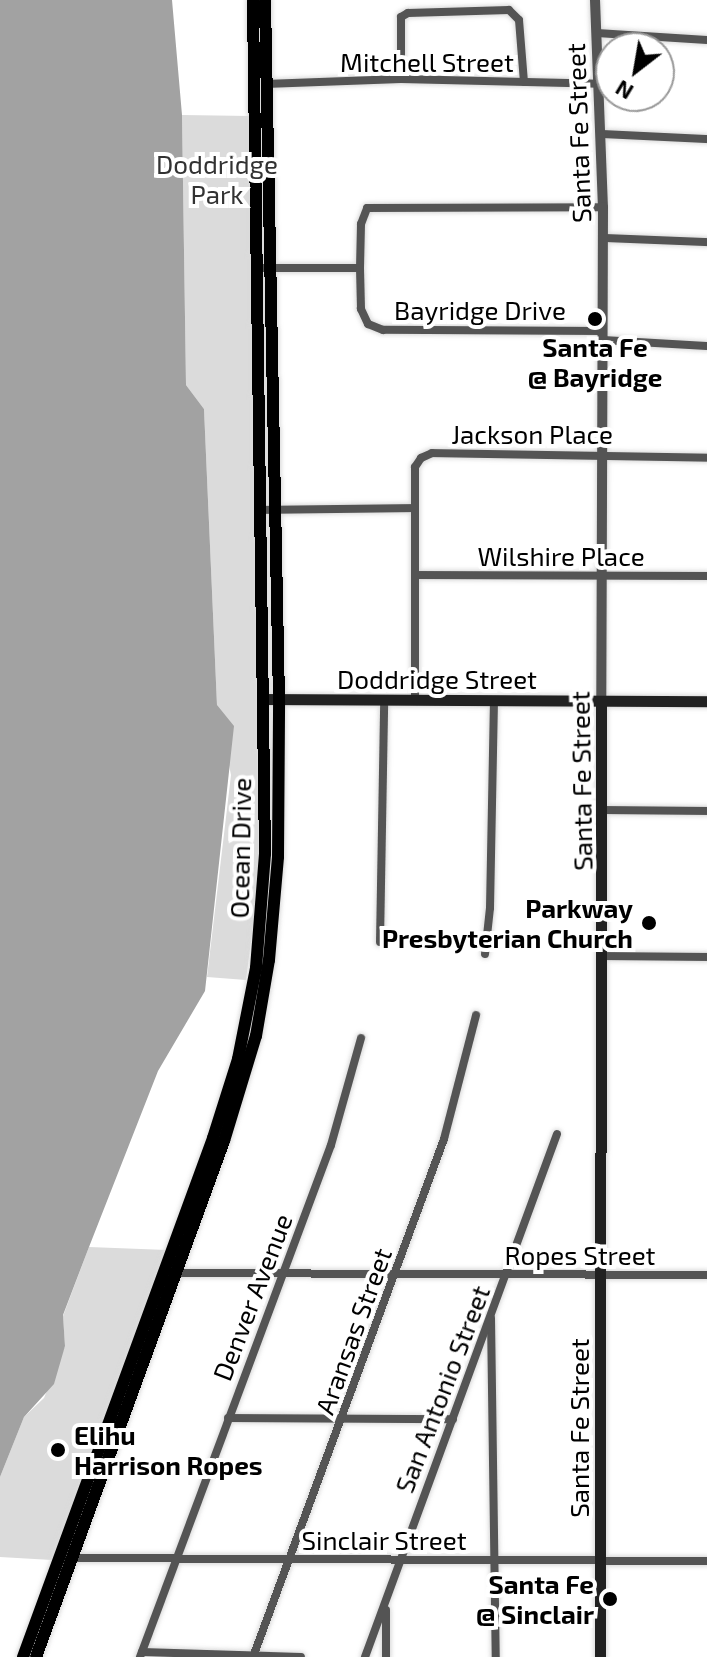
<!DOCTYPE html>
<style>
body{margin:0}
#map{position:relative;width:707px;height:1657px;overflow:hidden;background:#fff;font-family:"Exo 2",sans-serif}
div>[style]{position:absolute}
.green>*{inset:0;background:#dbdbdb}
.water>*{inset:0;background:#a2a2a2}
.roads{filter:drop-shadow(0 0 2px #dbdbdb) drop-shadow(0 0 2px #dbdbdb)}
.minor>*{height:8px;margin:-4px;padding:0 4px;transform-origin:4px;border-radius:4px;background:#545454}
.tertiary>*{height:10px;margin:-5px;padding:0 5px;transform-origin:5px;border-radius:5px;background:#545454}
.secondary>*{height:11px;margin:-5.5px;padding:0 5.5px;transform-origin:5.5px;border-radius:5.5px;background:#212121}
.primary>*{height:12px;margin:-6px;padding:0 6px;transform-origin:6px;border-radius:6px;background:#000}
.dots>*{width:22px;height:22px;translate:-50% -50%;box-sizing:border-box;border:4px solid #fff;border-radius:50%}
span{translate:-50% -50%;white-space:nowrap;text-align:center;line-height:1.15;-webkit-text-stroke:8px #fff;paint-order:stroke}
.street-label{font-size:26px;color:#000}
.park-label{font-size:26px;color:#323232}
.poi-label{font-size:26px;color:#000;font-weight:700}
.right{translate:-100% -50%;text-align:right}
.left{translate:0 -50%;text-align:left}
.north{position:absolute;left:595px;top:32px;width:80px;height:80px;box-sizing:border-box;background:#fff;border:2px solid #999;border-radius:50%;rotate:211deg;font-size:22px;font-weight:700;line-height:32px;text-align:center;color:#000}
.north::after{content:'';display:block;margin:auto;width:28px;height:36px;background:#000;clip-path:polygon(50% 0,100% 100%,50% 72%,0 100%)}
</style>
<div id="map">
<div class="green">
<div style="clip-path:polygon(182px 115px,250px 116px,259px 880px,246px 980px,207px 977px,231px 775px,217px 705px,204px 409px,186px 385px)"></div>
<div style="clip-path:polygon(89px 1247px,167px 1250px,52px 1560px,0 1557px,0 1477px,24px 1417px,44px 1398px,65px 1346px,63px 1316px)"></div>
</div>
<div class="water">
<div style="clip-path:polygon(0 0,172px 0,182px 115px,186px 385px,204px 409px,217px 705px,234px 726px,205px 991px,158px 1071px,89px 1247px,63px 1315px,65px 1346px,54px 1384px,24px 1417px,0 1477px)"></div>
</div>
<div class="roads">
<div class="minor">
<div style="left:597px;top:33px;width:110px;rotate:3.6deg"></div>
<div style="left:401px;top:79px;width:62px;rotate:-90deg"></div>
<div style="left:401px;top:17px;width:8px;rotate:-30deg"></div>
<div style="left:408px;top:13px;width:101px;rotate:-1.7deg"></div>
<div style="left:509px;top:10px;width:14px;rotate:45deg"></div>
<div style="left:519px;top:20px;width:62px;rotate:85.4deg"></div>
<div style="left:265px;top:84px;width:136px;rotate:-2.1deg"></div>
<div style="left:401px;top:79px;width:198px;rotate:1.4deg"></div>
<div style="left:601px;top:134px;width:106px;rotate:2.7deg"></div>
<div style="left:603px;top:238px;width:104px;rotate:2.2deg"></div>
<div style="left:256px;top:268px;width:104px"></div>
<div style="left:603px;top:331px;width:220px;rotate:-179.7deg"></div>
<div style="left:383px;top:330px;width:16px;rotate:-158deg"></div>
<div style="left:368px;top:324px;width:17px;rotate:-115deg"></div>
<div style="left:361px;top:309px;width:41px;rotate:-91.4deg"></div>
<div style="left:360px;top:268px;width:44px;rotate:-88.7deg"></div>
<div style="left:361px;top:224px;width:17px;rotate:-69deg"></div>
<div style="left:367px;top:208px;width:236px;rotate:-0.2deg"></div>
<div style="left:603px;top:340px;width:104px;rotate:3.3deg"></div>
<div style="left:259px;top:510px;width:156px;rotate:-0.7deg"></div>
<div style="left:415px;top:575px;width:292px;rotate:0.2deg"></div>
<div style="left:415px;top:701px;width:234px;rotate:-90deg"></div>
<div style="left:415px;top:467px;width:11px;rotate:-56deg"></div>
<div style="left:421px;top:458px;width:12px;rotate:-24deg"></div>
<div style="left:432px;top:453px;width:275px;rotate:1deg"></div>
<div style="left:605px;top:810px;width:102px;rotate:0.6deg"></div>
<div style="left:380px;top:942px;width:241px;rotate:-89deg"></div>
<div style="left:485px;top:954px;width:46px;rotate:-83.8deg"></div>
<div style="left:490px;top:908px;width:207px;rotate:-88.9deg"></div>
<div style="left:604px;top:956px;width:103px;rotate:0.6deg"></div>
<div style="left:173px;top:1273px;width:534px;rotate:0.21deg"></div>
<div style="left:491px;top:1318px;width:339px;rotate:89.2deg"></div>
<div style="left:228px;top:1418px;width:225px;rotate:0.3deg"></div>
<div style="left:70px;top:1558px;width:637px;rotate:0.27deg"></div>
<div style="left:142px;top:1652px;width:159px;rotate:1.8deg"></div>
<div style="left:140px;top:1657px;width:546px;rotate:-69.54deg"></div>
<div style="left:331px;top:1145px;width:111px;rotate:-74.3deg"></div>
<div style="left:253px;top:1657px;width:552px;rotate:-69.76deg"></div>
<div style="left:444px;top:1139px;width:128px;rotate:-75.5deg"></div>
<div style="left:365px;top:1657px;width:557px;rotate:-69.84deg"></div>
<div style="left:386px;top:1657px;width:47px;rotate:-90deg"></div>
</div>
<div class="tertiary">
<div style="left:595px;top:0;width:207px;rotate:87.8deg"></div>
<div style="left:603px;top:207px;width:494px;rotate:90.2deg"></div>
</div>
<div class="secondary">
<div style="left:264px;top:699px;width:443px;rotate:0.3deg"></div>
<div style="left:600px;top:1657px;width:956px;rotate:-89.94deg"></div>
</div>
<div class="primary">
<div style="left:23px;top:1657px;width:553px;rotate:-69.89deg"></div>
<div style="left:213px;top:1138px;width:83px;rotate:-72.4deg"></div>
<div style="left:238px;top:1059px;width:93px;rotate:-78.8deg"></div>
<div style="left:256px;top:968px;width:114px;rotate:-85.5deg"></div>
<div style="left:265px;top:854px;width:854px;rotate:-90.81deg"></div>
<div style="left:36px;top:1657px;width:549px;rotate:-69.98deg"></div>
<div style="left:224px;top:1141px;width:110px;rotate:-73.1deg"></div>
<div style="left:256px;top:1036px;width:77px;rotate:-80.3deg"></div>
<div style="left:269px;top:960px;width:103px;rotate:-85deg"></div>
<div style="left:278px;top:857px;width:157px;rotate:-89.6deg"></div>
<div style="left:279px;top:700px;width:700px;rotate:-91.15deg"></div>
</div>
</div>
<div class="dots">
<div style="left:595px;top:319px;background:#000"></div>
<div style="left:649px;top:923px;background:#000"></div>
<div style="left:58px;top:1450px;background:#000"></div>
<div style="left:610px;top:1599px;background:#000"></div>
</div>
<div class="street-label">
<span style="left:427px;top:62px">Mitchell Street</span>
<span style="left:578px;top:133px;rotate:-92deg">Santa Fe Street</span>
<span style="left:480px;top:310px">Bayridge Drive</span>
<span style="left:532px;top:434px">Jackson Place</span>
<span style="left:561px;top:556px">Wilshire Place</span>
<span style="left:437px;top:679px">Doddridge Street</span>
<span style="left:581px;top:781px;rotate:-91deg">Santa Fe Street</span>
<span style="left:240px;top:848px;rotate:-89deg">Ocean Drive</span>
<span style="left:580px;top:1255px">Ropes Street</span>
<span style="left:252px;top:1297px;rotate:-69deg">Denver Avenue</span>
<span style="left:353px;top:1331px;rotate:-70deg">Aransas Street</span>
<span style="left:442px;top:1389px;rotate:-69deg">San Antonio Street</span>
<span style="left:579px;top:1428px;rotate:-90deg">Santa Fe Street</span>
<span style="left:384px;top:1540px">Sinclair Street</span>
</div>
<div class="park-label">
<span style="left:217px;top:179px">Doddridge<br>Park</span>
</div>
<div class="poi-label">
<span style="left:595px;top:362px">Santa Fe<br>@ Bayridge</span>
<span class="right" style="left:633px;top:923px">Parkway<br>Presbyterian Church</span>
<span class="left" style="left:74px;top:1450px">Elihu<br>Harrison Ropes</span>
<span class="right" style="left:594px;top:1599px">Santa Fe<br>@ Sinclair</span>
</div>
<div class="north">N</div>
</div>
